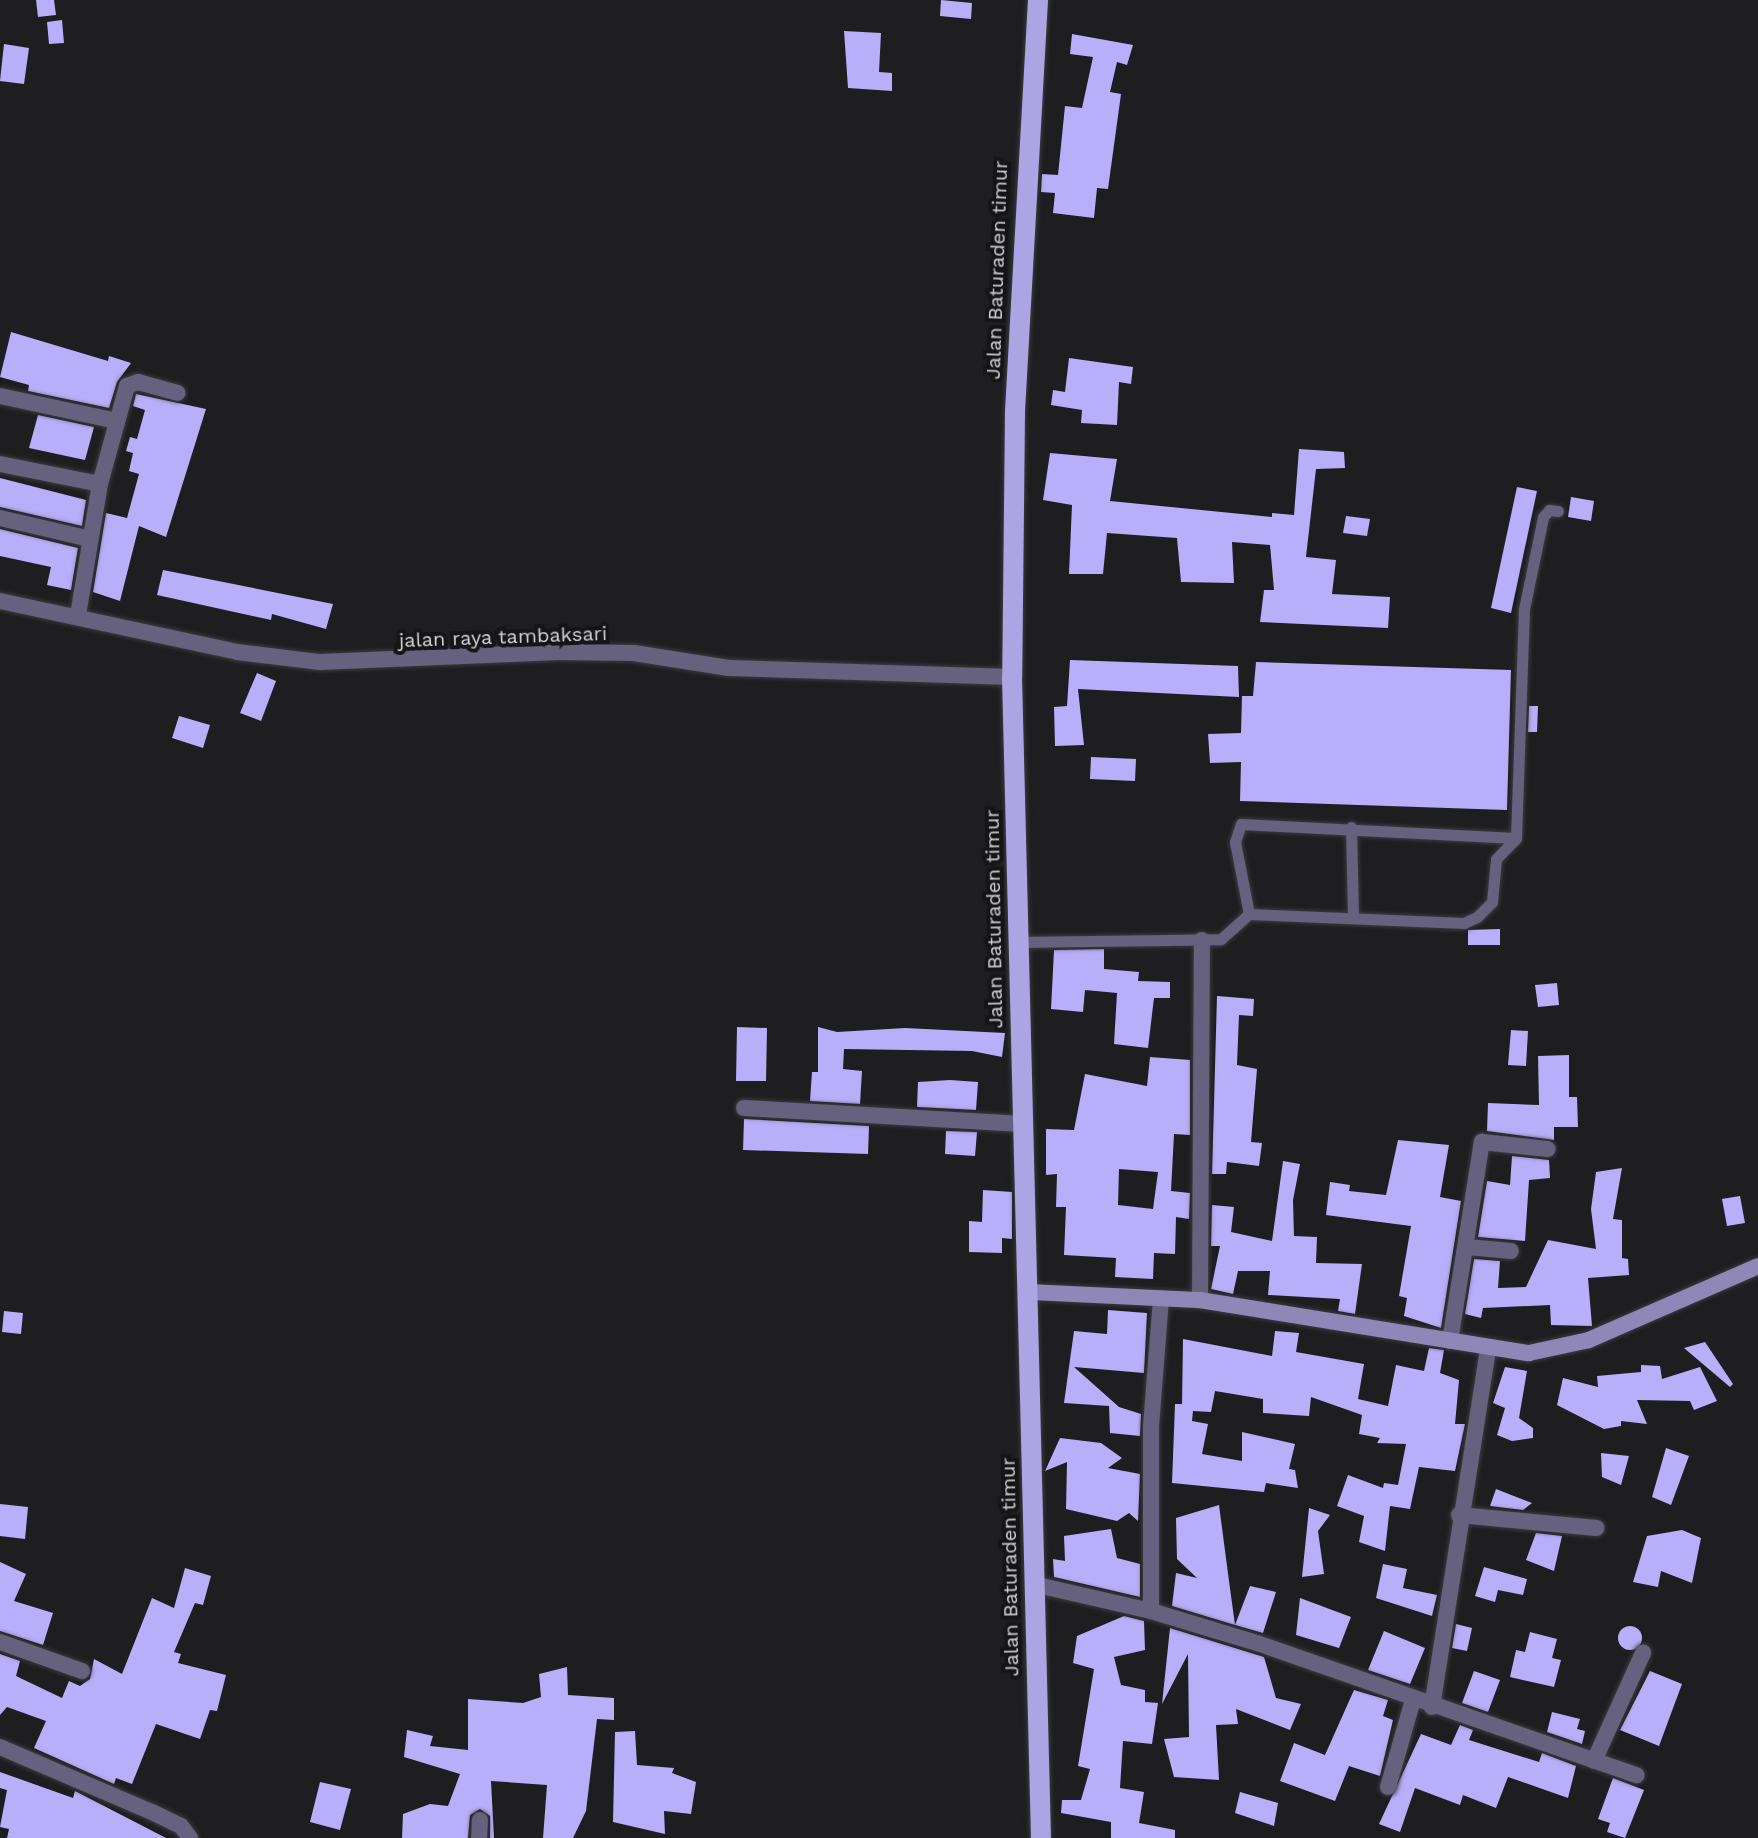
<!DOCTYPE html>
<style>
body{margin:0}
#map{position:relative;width:1758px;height:1838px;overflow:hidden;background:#1e1e21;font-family:"Work Sans",sans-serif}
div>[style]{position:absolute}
.building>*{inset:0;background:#b9aef9}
.round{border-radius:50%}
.roads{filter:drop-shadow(0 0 2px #3b3b3e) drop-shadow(0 0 2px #3b3b3e)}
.service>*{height:11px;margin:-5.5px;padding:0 5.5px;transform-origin:5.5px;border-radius:5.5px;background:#65617f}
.minor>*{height:16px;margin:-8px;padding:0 8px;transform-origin:8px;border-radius:8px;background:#65617f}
.tertiary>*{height:16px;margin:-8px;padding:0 8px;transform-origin:8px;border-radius:8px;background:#65617f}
.secondary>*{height:16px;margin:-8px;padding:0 8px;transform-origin:8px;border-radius:8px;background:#8e87b8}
.primary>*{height:20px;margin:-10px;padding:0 10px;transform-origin:10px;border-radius:10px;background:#ada4e3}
span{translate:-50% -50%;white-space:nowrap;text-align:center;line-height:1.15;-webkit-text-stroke:8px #151518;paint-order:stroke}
.street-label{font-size:20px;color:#d3d2d5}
</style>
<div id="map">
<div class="building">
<div style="clip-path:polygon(36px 0,54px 0,56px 15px,38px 17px)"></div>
<div style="clip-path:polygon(941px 0,972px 3px,971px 19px,940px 16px)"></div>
<div style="clip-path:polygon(62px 20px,64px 43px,49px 44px,47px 22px)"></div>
<div style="clip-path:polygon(844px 31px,881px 33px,879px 72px,892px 73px,892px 91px,848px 88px)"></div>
<div style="clip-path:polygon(1072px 34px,1133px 45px,1127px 65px,1117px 62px,1110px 92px,1121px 94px,1108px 189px,1097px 188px,1094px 218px,1053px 213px,1055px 193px,1041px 192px,1042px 174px,1058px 175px,1065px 106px,1082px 108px,1093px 57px,1070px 54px)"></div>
<div style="clip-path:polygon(4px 44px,29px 48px,24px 84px,0 81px)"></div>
<div style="clip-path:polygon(11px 332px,108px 361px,109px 356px,131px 363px,117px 382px,109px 408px,28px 391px,29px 385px,0 377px)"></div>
<div style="clip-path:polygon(1069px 358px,1133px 367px,1131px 384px,1119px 382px,1117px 425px,1081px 423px,1082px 410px,1051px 405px,1053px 390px,1065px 392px)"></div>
<div style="clip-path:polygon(136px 394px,206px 409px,166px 537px,139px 526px,120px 601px,93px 592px,106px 513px,127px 518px,139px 474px,129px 471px,133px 453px,126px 451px,130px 437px,137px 439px,145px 410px,133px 406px)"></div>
<div style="clip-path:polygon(38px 415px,94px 427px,85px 460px,29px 448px)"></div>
<div style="clip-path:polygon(1299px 449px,1344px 452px,1345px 468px,1316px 469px,1306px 557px,1336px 560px,1332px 594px,1390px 597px,1388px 628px,1260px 622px,1264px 590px,1274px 590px,1270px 545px,1232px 542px,1234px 583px,1181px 582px,1177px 538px,1107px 533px,1103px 574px,1069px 574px,1072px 505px,1043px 500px,1050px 453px,1117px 459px,1110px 501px,1272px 517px,1272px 513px,1294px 515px)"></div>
<div style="clip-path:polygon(0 478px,86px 500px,82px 526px,0 507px)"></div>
<div style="clip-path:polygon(1517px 487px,1537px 491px,1511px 613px,1491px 608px)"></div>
<div style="clip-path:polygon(1571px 497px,1594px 501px,1591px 521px,1568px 517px)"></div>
<div style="clip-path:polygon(1346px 516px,1370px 519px,1367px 536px,1343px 533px)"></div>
<div style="clip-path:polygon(0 529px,78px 548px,71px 590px,47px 585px,51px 567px,0 556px)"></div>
<div style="clip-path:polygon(163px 570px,333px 604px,326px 629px,272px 614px,271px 620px,157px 595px)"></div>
<div style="clip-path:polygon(1070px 660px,1238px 666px,1239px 697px,1078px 689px,1084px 745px,1055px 746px,1054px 707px,1067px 706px)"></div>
<div style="clip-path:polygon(1256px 662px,1511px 670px,1507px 810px,1240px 801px,1241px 762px,1210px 763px,1208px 734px,1241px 733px,1242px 696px,1253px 696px)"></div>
<div style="clip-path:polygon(257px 673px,276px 681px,261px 721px,240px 713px)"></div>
<div style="clip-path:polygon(1529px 706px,1538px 706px,1537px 732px,1528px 732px)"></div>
<div style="clip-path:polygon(179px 716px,210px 725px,203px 748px,172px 738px)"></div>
<div style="clip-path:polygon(1091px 757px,1136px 759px,1135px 781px,1090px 779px)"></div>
<div style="clip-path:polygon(1500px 929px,1500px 945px,1468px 945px,1468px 930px)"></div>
<div style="clip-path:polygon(1104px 949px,1104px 969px,1139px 972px,1138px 981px,1170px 982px,1170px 998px,1154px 998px,1148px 1048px,1114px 1044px,1117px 993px,1085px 990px,1083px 1012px,1051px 1009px,1054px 950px)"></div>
<div style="clip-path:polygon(1557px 983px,1559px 1005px,1538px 1007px,1535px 985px)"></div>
<div style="clip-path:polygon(1217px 996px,1254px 999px,1253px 1016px,1239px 1015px,1237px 1065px,1257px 1069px,1251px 1142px,1262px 1143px,1259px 1166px,1227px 1162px,1226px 1174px,1212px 1174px)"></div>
<div style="clip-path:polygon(737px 1027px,767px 1028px,766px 1081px,736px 1081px)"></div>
<div style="clip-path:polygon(818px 1027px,837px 1032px,905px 1028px,1005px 1033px,1002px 1057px,972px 1051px,844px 1049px,843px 1069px,862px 1071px,860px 1104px,810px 1101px,812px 1072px,818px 1072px)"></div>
<div style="clip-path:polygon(1511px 1030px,1528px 1031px,1526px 1066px,1508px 1065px)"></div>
<div style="clip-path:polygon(1569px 1055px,1569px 1097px,1577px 1097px,1578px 1127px,1554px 1127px,1554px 1140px,1487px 1131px,1488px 1103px,1539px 1105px,1538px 1056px)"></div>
<div style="clip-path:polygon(evenodd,1150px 1057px,1190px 1060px,1190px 1135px,1174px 1134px,1171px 1191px,1190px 1193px,1189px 1219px,1176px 1217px,1175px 1254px,1154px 1253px,1153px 1279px,1115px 1277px,1116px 1258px,1064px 1255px,1066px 1207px,1056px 1207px,1057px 1174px,1046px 1175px,1046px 1129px,1074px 1130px,1085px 1074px,1147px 1086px,1150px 1057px,1119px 1169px,1158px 1172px,1153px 1209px,1118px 1205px,1119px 1169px)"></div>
<div style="clip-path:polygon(950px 1080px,978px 1082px,976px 1110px,917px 1107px,918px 1082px)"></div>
<div style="clip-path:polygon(744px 1119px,869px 1126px,868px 1154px,743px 1150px)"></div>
<div style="clip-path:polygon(946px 1131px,977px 1132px,975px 1156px,945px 1154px)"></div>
<div style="clip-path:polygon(1398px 1140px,1449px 1145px,1440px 1197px,1461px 1201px,1441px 1328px,1404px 1316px,1407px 1298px,1399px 1296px,1411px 1226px,1326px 1215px,1330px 1182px,1350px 1185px,1349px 1191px,1386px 1195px)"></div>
<div style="clip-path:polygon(1512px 1156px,1549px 1160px,1550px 1178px,1529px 1180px,1525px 1241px,1478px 1237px,1487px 1181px,1510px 1185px)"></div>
<div style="clip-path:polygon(1283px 1161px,1300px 1164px,1293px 1200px,1294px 1236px,1317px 1237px,1316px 1263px,1362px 1264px,1355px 1314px,1338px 1311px,1340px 1299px,1268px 1295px,1270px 1271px,1238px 1271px,1233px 1294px,1211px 1289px,1220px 1246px,1211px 1246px,1212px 1205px,1234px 1207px,1231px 1232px,1272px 1241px)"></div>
<div style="clip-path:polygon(1622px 1168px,1613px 1219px,1622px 1220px,1622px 1258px,1628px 1259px,1629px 1275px,1588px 1278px,1592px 1326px,1551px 1325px,1550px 1305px,1483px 1308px,1481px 1318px,1465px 1314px,1474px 1259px,1500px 1261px,1498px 1288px,1526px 1287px,1548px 1240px,1596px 1249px,1591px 1209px,1596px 1172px)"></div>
<div style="clip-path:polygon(983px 1190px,1012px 1192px,1012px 1239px,1002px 1238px,1002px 1253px,969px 1252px,969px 1221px,982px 1222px)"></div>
<div style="clip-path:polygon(1740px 1196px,1745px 1223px,1727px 1226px,1722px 1199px)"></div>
<div style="clip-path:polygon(1108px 1310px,1147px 1313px,1144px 1373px,1074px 1367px,1119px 1407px,1141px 1414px,1140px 1436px,1110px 1433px,1109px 1406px,1064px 1403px,1074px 1331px,1107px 1334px)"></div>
<div style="clip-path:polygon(4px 1311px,23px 1313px,21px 1334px,2px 1332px)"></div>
<div style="clip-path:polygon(1275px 1331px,1299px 1333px,1296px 1352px,1364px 1364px,1358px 1399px,1388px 1406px,1396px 1365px,1424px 1371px,1429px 1348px,1444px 1350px,1440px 1373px,1459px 1380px,1455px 1424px,1465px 1424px,1455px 1471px,1419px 1467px,1410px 1509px,1390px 1506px,1385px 1551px,1359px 1542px,1364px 1516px,1337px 1506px,1348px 1475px,1383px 1488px,1384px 1483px,1398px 1485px,1406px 1444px,1377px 1443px,1380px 1438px,1359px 1434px,1362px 1415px,1311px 1397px,1309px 1416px,1263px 1413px,1263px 1399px,1215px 1391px,1211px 1412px,1193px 1411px,1192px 1421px,1208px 1424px,1202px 1454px,1242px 1461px,1242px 1432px,1295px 1444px,1289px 1469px,1295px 1470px,1298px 1488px,1266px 1483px,1264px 1492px,1172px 1483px,1175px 1404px,1182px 1404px,1183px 1339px,1272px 1356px)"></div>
<div style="clip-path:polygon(1705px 1342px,1733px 1384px,1730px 1387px,1684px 1348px)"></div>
<div style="clip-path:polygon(1641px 1365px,1660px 1366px,1662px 1379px,1700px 1367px,1717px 1401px,1694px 1410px,1690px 1401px,1637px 1400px,1647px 1424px,1621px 1421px,1621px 1426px,1604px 1429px,1557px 1405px,1563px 1378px,1598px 1387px,1597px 1376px,1641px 1372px)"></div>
<div style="clip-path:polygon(1505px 1367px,1527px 1371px,1519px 1418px,1533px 1428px,1533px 1438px,1512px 1441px,1497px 1435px,1505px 1408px,1493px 1403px)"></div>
<div style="clip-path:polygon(1060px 1438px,1101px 1443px,1122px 1458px,1108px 1468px,1140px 1474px,1138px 1521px,1129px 1513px,1117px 1521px,1066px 1509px,1067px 1462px,1045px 1471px)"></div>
<div style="clip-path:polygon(1666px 1448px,1689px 1456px,1671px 1505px,1652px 1497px)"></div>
<div style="clip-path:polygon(1601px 1453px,1629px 1456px,1621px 1485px,1602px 1477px)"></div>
<div style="clip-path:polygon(1496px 1489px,1532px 1503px,1523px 1510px,1490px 1506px)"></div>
<div style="clip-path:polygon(0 1504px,28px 1507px,25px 1539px,0 1536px)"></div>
<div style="clip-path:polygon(1219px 1505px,1229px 1581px,1235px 1625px,1172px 1606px,1176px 1573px,1197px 1578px,1177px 1559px,1176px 1518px)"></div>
<div style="clip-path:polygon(1309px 1508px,1330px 1515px,1318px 1531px,1324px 1574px,1302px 1577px)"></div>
<div style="clip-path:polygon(1111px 1529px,1117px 1558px,1140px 1564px,1140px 1597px,1054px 1577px,1053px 1559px,1065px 1561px,1064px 1536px)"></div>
<div style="clip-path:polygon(1682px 1530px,1701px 1538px,1692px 1583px,1661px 1571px,1658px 1587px,1633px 1582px,1647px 1536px)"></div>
<div style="clip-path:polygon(1536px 1533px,1562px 1536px,1554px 1571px,1526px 1560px)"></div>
<div style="clip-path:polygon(0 1562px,26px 1574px,14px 1601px,53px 1613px,43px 1645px,0 1631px)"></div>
<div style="clip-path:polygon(1383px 1564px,1407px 1569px,1403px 1588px,1437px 1595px,1432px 1616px,1376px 1598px)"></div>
<div style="clip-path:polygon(1484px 1567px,1527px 1579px,1523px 1595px,1498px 1590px,1495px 1602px,1475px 1596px)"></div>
<div style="clip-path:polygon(185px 1568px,211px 1576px,203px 1605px,195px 1603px,174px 1652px,181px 1654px,178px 1663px,226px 1675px,217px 1711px,210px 1710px,200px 1739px,156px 1724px,132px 1784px,116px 1778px,114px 1784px,34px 1748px,46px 1721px,7px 1707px,0 1715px,0 1654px,20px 1661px,16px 1676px,62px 1698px,69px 1681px,80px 1686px,90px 1679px,94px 1659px,122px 1674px,152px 1598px,174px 1608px)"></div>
<div style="clip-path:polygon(1250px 1586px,1276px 1592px,1263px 1633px,1235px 1625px)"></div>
<div style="clip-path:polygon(1300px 1598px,1351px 1617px,1339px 1648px,1296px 1635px)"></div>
<div style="clip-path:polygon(1124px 1616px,1144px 1621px,1145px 1650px,1114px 1657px,1121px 1685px,1145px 1690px,1145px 1702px,1158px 1703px,1152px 1744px,1123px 1741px,1120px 1788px,1144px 1792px,1139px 1823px,1175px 1830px,1175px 1838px,1111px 1838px,1111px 1822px,1061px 1813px,1062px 1800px,1081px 1800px,1090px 1769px,1078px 1766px,1094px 1669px,1073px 1663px,1077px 1636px)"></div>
<div style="clip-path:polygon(1456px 1624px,1472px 1628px,1467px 1651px,1452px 1648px)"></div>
<div class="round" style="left:1618px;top:1626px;width:24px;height:24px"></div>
<div style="clip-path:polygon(1170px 1628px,1264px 1657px,1276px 1698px,1301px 1704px,1290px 1730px,1236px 1709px,1238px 1724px,1216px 1725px,1219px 1780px,1174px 1777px,1164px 1739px,1189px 1737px,1188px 1654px,1162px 1704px)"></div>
<div style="clip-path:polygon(1384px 1631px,1425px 1648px,1410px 1684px,1368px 1670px)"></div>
<div style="clip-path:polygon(1530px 1632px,1557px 1639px,1552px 1658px,1561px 1660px,1554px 1687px,1510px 1677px,1516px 1650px,1525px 1652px)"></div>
<div style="clip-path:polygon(567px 1667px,568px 1695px,614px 1698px,614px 1720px,597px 1719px,586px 1811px,573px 1838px,543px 1838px,547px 1785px,491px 1781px,494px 1838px,490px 1838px,490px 1816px,480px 1809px,470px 1815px,468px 1838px,402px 1838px,403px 1814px,430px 1804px,448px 1806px,460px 1774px,404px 1757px,407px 1730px,433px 1736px,430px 1746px,468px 1750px,468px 1699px,523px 1703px,541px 1697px,539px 1674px)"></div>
<div style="clip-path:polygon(1474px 1671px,1500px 1680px,1488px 1712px,1462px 1703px)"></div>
<div style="clip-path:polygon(1650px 1671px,1682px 1684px,1659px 1746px,1620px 1730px)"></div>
<div style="clip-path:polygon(1354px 1690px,1388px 1700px,1383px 1716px,1393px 1720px,1380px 1776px,1349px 1766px,1335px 1801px,1280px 1781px,1294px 1743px,1325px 1755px)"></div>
<div style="clip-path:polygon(1552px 1712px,1580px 1719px,1577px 1729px,1585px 1731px,1582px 1744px,1547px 1732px)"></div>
<div style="clip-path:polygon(1460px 1725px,1473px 1730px,1469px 1740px,1539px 1762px,1542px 1753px,1576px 1766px,1568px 1798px,1508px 1777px,1496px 1808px,1463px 1795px,1460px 1805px,1415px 1788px,1400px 1832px,1379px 1824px,1421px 1734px,1451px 1745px)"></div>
<div style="clip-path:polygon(635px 1731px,637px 1765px,674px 1768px,672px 1773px,696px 1782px,691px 1814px,664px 1811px,665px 1834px,613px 1822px,615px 1732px)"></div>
<div style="clip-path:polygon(0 1772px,73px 1798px,75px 1791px,166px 1838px,7px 1838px,9px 1829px,0 1827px,7px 1790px,0 1788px)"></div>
<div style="clip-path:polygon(1613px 1778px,1644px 1790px,1625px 1838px,1607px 1832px,1610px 1823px,1598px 1819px)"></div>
<div style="clip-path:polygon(320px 1782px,351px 1789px,340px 1830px,310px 1822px)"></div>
<div style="clip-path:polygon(1240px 1792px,1278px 1803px,1274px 1826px,1235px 1813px)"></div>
</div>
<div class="roads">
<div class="service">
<div style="left:1351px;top:827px;width:90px;rotate:88.7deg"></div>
<div style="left:1249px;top:914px;width:73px;rotate:-101deg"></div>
<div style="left:1235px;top:842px;width:19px;rotate:-72deg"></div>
<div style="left:1241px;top:824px;width:275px;rotate:2.9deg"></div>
<div style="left:1018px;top:942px;width:203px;rotate:-0.8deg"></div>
<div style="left:1221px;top:939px;width:38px;rotate:-42deg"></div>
<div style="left:1249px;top:914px;width:215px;rotate:2.4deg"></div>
<div style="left:1464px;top:923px;width:14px;rotate:-25deg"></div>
<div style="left:1477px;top:917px;width:21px;rotate:-45deg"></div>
<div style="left:1492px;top:902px;width:43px;rotate:-84.7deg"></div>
<div style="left:1496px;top:859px;width:29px;rotate:-46deg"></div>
<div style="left:1516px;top:838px;width:229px;rotate:-88deg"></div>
<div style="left:1524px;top:609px;width:94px;rotate:-78.3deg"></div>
<div style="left:1543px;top:517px;width:9px;rotate:-49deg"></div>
<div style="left:1549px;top:510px;width:9px;rotate:6deg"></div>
</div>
<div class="minor">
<div style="left:0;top:396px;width:120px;rotate:12.1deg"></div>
<div style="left:0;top:464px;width:102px;rotate:11.3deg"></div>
<div style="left:0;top:518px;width:92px;rotate:13.1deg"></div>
<div style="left:78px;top:615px;width:133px;rotate:-80.5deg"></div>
<div style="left:100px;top:484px;width:102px;rotate:-74.6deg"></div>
<div style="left:127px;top:386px;width:12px;rotate:-20deg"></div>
<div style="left:138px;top:382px;width:41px;rotate:15.4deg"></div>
<div style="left:744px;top:1108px;width:280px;rotate:3.3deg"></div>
<div style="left:1468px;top:1247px;width:43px;rotate:5.3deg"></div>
<div style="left:1200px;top:1300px;width:360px;rotate:-89.7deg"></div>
<div style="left:1450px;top:1341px;width:202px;rotate:-80.9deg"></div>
<div style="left:1482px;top:1142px;width:66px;rotate:6.1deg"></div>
<div style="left:1459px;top:1515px;width:138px;rotate:5.4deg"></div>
<div style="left:1033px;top:1584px;width:121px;rotate:12.9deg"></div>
<div style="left:1151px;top:1611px;width:111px;rotate:16.8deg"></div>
<div style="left:1257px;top:1643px;width:402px;rotate:19.2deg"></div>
<div style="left:1151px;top:1611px;width:185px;rotate:-90deg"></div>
<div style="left:1151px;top:1426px;width:128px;rotate:-85.5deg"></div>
<div style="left:0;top:1642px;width:87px;rotate:19.5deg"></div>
<div style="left:1432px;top:1707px;width:363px;rotate:-81.1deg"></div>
<div style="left:0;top:1747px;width:165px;rotate:23.2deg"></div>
<div style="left:152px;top:1812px;width:32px;rotate:26deg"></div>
<div style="left:181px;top:1826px;width:15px;rotate:53deg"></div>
<div style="left:1594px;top:1761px;width:119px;rotate:-65.6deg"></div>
<div style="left:1388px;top:1787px;width:91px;rotate:-74deg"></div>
<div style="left:479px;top:1838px;width:18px;rotate:-87deg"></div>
</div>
<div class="tertiary">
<div style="left:0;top:601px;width:242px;rotate:12.1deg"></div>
<div style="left:237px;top:652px;width:84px;rotate:6.9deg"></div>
<div style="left:320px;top:662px;width:239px;rotate:-2.4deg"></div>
<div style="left:559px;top:652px;width:75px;rotate:0.8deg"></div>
<div style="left:634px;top:653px;width:96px;rotate:9deg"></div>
<div style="left:729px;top:668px;width:283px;rotate:1.8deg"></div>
</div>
<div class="secondary">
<div style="left:1030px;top:1292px;width:170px;rotate:2.7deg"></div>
<div style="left:1200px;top:1300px;width:333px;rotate:9.2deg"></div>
<div style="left:1529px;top:1353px;width:61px;rotate:-12.2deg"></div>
<div style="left:1589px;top:1340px;width:184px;rotate:-23.6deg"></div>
</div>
<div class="primary">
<div style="left:1038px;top:0;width:413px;rotate:93.2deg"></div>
<div style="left:1015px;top:412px;width:265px;rotate:90.6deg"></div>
<div style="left:1012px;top:677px;width:1161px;rotate:88.57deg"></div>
</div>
</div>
<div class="street-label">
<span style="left:997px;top:270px;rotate:-88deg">Jalan Baturaden timur</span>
<span style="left:503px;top:637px;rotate:-2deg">jalan raya tambaksari</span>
<span style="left:994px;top:919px;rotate:-91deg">Jalan Baturaden timur</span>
<span style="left:1010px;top:1567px;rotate:-91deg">Jalan Baturaden timur</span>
</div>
</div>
